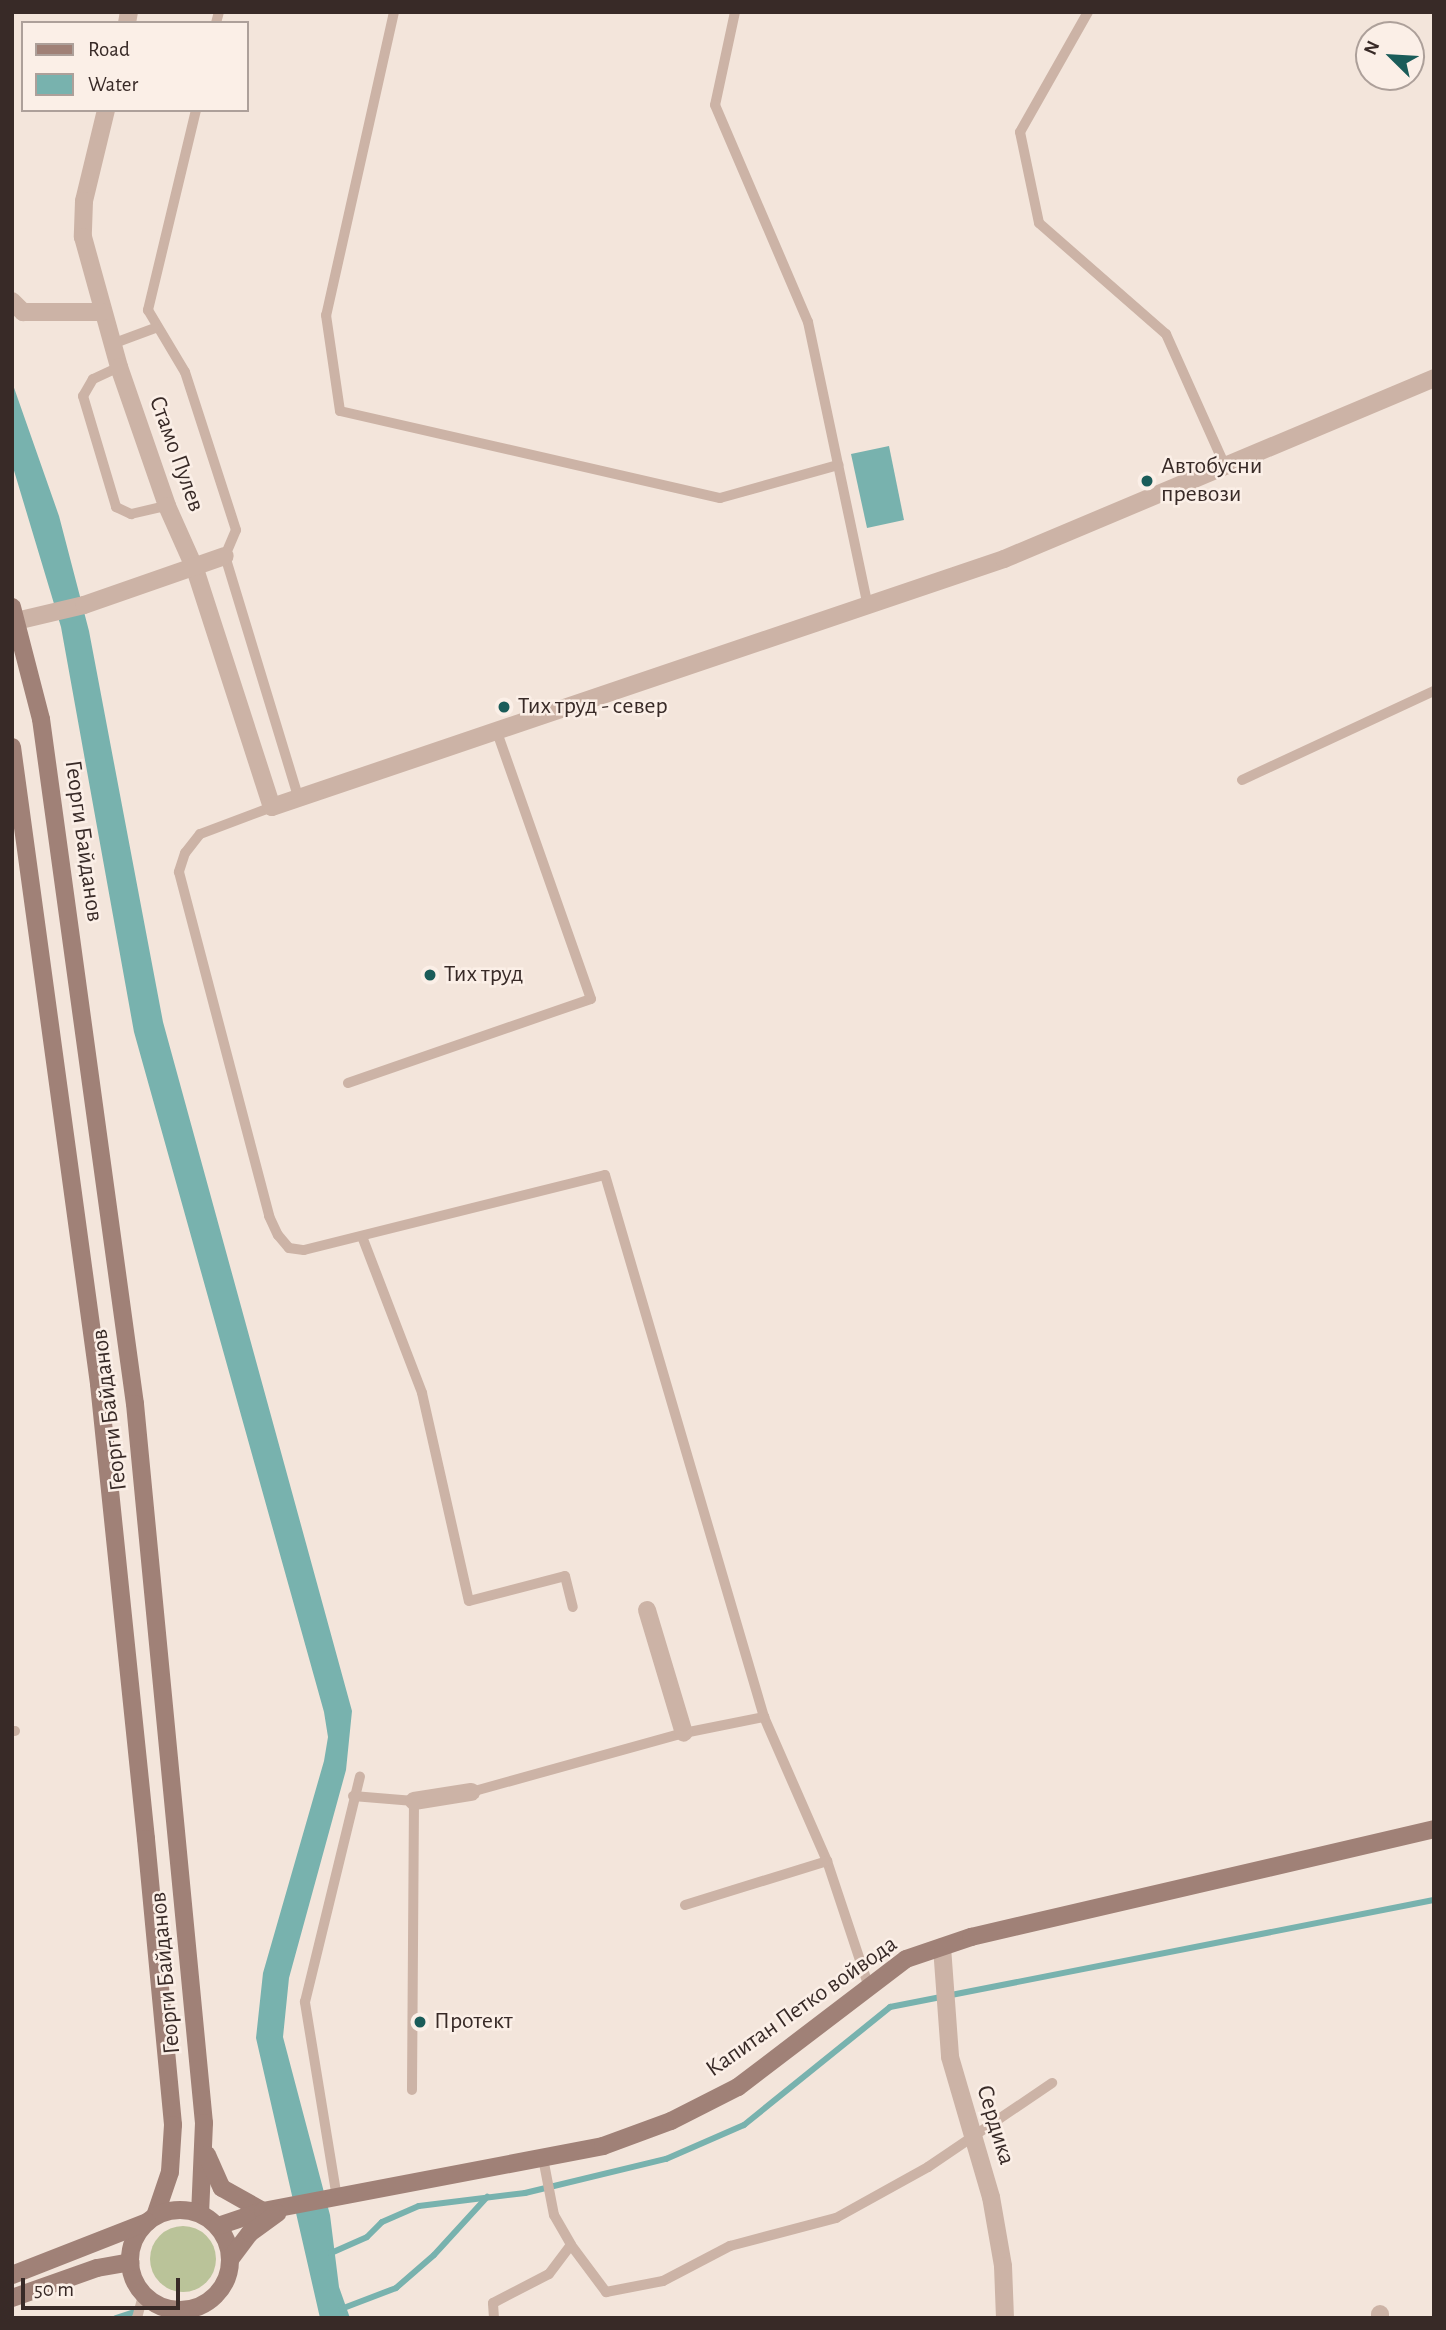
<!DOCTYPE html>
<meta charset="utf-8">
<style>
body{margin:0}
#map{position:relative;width:1446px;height:2330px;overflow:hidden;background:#f3e5db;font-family:"Alegreya Sans",sans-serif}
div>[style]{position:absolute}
.green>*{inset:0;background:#bac399}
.round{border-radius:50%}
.water>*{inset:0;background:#78b2ae}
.stream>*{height:6px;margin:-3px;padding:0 3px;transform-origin:3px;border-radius:3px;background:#78b2ae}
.lane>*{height:10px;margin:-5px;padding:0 5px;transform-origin:5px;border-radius:5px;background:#ccb3a6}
.street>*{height:18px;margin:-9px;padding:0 9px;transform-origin:9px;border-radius:9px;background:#ccb3a6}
.secondary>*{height:18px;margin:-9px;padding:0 9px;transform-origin:9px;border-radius:9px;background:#a08177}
.secondary>.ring{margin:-9px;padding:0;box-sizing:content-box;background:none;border:18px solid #a08177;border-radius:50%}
.dots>*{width:19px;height:19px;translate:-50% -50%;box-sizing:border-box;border:4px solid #fbefe7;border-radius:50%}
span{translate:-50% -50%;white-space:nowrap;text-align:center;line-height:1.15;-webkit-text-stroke:5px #fbefe7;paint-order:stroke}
.street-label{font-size:24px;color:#382a27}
.poi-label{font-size:24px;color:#382a27}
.left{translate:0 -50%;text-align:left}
.frame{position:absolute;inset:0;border:14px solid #382a27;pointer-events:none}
.legend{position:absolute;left:21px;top:21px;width:228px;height:91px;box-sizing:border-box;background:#fbefe7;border:2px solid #ada09a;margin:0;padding:9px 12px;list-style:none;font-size:21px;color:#382a27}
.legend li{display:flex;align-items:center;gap:14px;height:35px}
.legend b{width:35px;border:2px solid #ada09a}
.north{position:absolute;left:1355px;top:21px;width:70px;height:70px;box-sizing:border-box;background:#fbefe7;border:2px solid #ada09a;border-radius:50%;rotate:294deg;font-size:19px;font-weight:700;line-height:28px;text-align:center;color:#382a27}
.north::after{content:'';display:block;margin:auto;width:24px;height:32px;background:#1a5c59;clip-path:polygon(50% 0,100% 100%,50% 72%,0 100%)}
.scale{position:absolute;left:21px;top:2278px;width:159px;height:32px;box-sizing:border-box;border:4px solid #382a27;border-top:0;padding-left:9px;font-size:21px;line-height:24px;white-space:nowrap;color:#382a27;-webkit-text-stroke:5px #fbefe7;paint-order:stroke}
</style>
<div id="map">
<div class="green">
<div class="round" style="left:150px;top:2226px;width:66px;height:66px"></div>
</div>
<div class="water">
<div style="clip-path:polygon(12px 382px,59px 516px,89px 631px,163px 1022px,352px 1711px,346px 1770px,289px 1978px,283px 2037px,330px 2215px,339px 2287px,350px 2318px,320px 2318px,256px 2038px,263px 1973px,324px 1761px,328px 1737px,324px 1712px,134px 1032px,61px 627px,12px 464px)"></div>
<div style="clip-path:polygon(889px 446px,904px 520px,867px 528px,851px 454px)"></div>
</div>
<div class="stream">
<div style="left:331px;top:2253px;width:39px;rotate:-24deg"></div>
<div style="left:367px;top:2237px;width:21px;rotate:-45deg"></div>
<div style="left:382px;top:2222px;width:40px;rotate:-23.4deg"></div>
<div style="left:419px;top:2206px;width:107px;rotate:-7deg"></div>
<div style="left:525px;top:2193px;width:145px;rotate:-13.6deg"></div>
<div style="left:666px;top:2159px;width:85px;rotate:-23.6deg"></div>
<div style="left:744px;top:2125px;width:188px;rotate:-38.9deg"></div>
<div style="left:890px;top:2007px;width:554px;rotate:-11.13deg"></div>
<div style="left:341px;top:2309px;width:59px;rotate:-20.9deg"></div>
<div style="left:396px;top:2288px;width:50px;rotate:-41deg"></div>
<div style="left:434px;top:2255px;width:79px;rotate:-47.6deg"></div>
<div style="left:116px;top:2318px;width:23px;rotate:-18deg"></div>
</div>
<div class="lane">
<div style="left:394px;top:12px;width:311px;rotate:102.6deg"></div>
<div style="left:326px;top:315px;width:97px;rotate:81.7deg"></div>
<div style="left:340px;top:411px;width:390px;rotate:12.9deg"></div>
<div style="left:720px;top:498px;width:123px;rotate:-15.6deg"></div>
<div style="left:735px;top:12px;width:95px;rotate:102.1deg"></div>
<div style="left:715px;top:105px;width:236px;rotate:66.8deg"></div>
<div style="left:808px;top:322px;width:290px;rotate:78.1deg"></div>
<div style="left:1088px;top:12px;width:138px;rotate:119.5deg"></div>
<div style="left:1020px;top:132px;width:93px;rotate:78.2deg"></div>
<div style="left:1039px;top:223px;width:169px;rotate:41.2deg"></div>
<div style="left:1166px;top:334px;width:145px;rotate:65.9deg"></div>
<div style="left:216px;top:23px;width:11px;rotate:-75deg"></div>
<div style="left:196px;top:110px;width:206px;rotate:103.5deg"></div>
<div style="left:148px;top:310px;width:72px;rotate:59.2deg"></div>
<div style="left:185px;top:372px;width:166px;rotate:72.1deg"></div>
<div style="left:236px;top:530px;width:28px;rotate:113deg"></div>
<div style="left:225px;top:556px;width:255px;rotate:73.1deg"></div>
<div style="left:112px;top:344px;width:46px;rotate:-20.4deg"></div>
<div style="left:119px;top:367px;width:29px;rotate:155deg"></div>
<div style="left:93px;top:379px;width:20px;rotate:120deg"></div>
<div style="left:83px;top:396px;width:116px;rotate:73.4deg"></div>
<div style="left:116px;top:507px;width:17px;rotate:25deg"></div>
<div style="left:131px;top:514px;width:37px;rotate:-13deg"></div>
<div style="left:1242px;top:780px;width:212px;rotate:-24.9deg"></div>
<div style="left:272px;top:807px;width:77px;rotate:159.4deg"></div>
<div style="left:200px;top:834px;width:24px;rotate:128deg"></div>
<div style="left:185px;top:853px;width:20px;rotate:108deg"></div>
<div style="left:179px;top:872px;width:356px;rotate:75.3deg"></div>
<div style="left:269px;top:1216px;width:21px;rotate:65deg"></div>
<div style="left:278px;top:1235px;width:17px;rotate:50deg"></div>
<div style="left:289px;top:1248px;width:15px;rotate:8deg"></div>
<div style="left:304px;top:1250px;width:310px;rotate:-14deg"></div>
<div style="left:605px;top:1175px;width:565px;rotate:73.65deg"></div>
<div style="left:764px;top:1717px;width:157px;rotate:66.4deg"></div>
<div style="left:827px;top:1861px;width:130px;rotate:71.6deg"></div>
<div style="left:348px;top:1083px;width:257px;rotate:-19.1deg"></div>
<div style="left:591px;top:999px;width:283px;rotate:-109.4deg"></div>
<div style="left:363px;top:1239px;width:165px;rotate:69deg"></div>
<div style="left:422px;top:1393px;width:213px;rotate:77.3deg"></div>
<div style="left:469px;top:1601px;width:99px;rotate:-14.6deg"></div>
<div style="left:565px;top:1576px;width:32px;rotate:76deg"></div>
<div style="left:12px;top:1731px;width:3px"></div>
<div style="left:471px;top:1792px;width:221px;rotate:-15.5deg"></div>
<div style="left:684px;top:1733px;width:82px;rotate:-11.3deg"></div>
<div style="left:353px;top:1796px;width:61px;rotate:4.7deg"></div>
<div style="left:414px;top:1801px;width:289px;rotate:90.4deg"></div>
<div style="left:685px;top:1905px;width:149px;rotate:-17.2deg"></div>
<div style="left:543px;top:2158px;width:58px;rotate:79.1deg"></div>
<div style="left:554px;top:2215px;width:34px;rotate:60deg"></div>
<div style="left:337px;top:2198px;width:199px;rotate:-99.3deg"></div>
<div style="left:305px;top:2002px;width:232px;rotate:-76.3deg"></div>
<div style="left:137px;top:2318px;width:24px;rotate:-75deg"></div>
<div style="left:170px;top:2318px;width:19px;rotate:-25deg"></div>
<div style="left:494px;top:2318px;width:15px;rotate:-94deg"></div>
<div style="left:493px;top:2303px;width:63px;rotate:-27.4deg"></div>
<div style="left:549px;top:2274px;width:36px;rotate:-53deg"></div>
<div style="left:571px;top:2245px;width:59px;rotate:53.3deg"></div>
<div style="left:606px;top:2292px;width:58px;rotate:-10.9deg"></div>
<div style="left:663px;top:2281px;width:76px;rotate:-27.6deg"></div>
<div style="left:730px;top:2246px;width:110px;rotate:-14.8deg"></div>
<div style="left:836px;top:2218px;width:105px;rotate:-29deg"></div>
<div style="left:928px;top:2167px;width:150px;rotate:-34.1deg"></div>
</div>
<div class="street">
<div style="left:127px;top:23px;width:11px;rotate:-80deg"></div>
<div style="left:106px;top:110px;width:94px;rotate:103.6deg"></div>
<div style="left:84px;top:201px;width:36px;rotate:92deg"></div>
<div style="left:83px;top:237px;width:135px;rotate:74.5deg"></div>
<div style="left:119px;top:367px;width:147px;rotate:70.9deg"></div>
<div style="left:167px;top:506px;width:69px;rotate:66deg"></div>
<div style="left:195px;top:569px;width:250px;rotate:72.1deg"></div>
<div style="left:272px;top:807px;width:773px;rotate:-18.72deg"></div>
<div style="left:1004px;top:559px;width:467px;rotate:-22.8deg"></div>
<div style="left:12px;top:301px;width:16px;rotate:45deg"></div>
<div style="left:23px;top:312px;width:79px"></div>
<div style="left:12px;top:622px;width:74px;rotate:-13.3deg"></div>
<div style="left:84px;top:605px;width:149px;rotate:-19.2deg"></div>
<div style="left:647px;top:1610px;width:128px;rotate:73.3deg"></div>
<div style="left:414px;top:1801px;width:58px;rotate:-9deg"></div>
<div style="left:942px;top:1947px;width:110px;rotate:85.8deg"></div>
<div style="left:950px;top:2057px;width:146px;rotate:73.7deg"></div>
<div style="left:991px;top:2197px;width:70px;rotate:80.1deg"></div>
<div style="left:1003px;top:2266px;width:52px;rotate:87.8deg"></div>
<div style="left:1380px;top:2314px;width:4px;rotate:90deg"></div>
</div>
<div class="secondary">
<div style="left:12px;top:607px;width:116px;rotate:75.5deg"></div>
<div style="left:41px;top:719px;width:691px;rotate:82.19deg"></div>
<div style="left:135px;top:1404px;width:722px;rotate:84.52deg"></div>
<div style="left:204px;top:2123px;width:90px;rotate:92.5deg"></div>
<div style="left:12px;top:747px;width:643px;rotate:82.22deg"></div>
<div style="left:99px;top:1384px;width:457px;rotate:84.1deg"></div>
<div style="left:146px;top:1839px;width:287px;rotate:84.6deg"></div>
<div style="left:173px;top:2125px;width:47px;rotate:93.7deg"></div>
<div style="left:170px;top:2172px;width:46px;rotate:108.8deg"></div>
<div style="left:207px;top:2155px;width:36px;rotate:66deg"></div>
<div style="left:222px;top:2188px;width:47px;rotate:29.3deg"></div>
<div class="ring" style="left:130px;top:2210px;width:82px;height:82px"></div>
<div style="left:218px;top:2226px;width:47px;rotate:-18.4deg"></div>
<div style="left:263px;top:2211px;width:346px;rotate:-10.8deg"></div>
<div style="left:603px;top:2146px;width:72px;rotate:-20.2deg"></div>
<div style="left:671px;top:2121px;width:75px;rotate:-26.9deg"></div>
<div style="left:738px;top:2087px;width:211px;rotate:-37.3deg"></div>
<div style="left:906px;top:1959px;width:69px;rotate:-18.7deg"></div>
<div style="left:971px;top:1937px;width:475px;rotate:-13.1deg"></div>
<div style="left:231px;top:2258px;width:31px;rotate:-53deg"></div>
<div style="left:250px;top:2233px;width:34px;rotate:-36deg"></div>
<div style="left:12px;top:2275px;width:145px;rotate:-21.4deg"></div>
<div style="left:12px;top:2298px;width:90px;rotate:-19.4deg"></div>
<div style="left:97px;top:2268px;width:34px;rotate:-10deg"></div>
</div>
<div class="dots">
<div style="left:1147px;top:481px;background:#1a5c59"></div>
<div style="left:504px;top:707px;background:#1a5c59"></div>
<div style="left:430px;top:975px;background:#1a5c59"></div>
<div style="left:420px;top:2022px;background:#1a5c59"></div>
</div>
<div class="street-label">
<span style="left:176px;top:454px;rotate:70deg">Стамо Пулев</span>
<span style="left:83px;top:841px;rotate:82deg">Георги Байданов</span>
<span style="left:110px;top:1410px;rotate:-97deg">Георги Байданов</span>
<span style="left:166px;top:1973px;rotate:-95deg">Георги Байданов</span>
<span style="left:802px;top:2007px;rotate:-35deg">Капитан Петко войвода</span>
<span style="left:995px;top:2125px;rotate:73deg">Сердика</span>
</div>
<div class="poi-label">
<span class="left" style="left:1161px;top:481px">Автобусни<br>превози</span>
<span class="left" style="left:518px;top:707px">Тих труд - север</span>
<span class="left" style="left:444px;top:975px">Тих труд</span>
<span class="left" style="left:434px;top:2022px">Протект</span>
</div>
<div class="frame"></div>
<ul class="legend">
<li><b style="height:9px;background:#a08177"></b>Road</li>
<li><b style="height:19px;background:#78b2ae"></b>Water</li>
</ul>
<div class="north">N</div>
<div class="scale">50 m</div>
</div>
